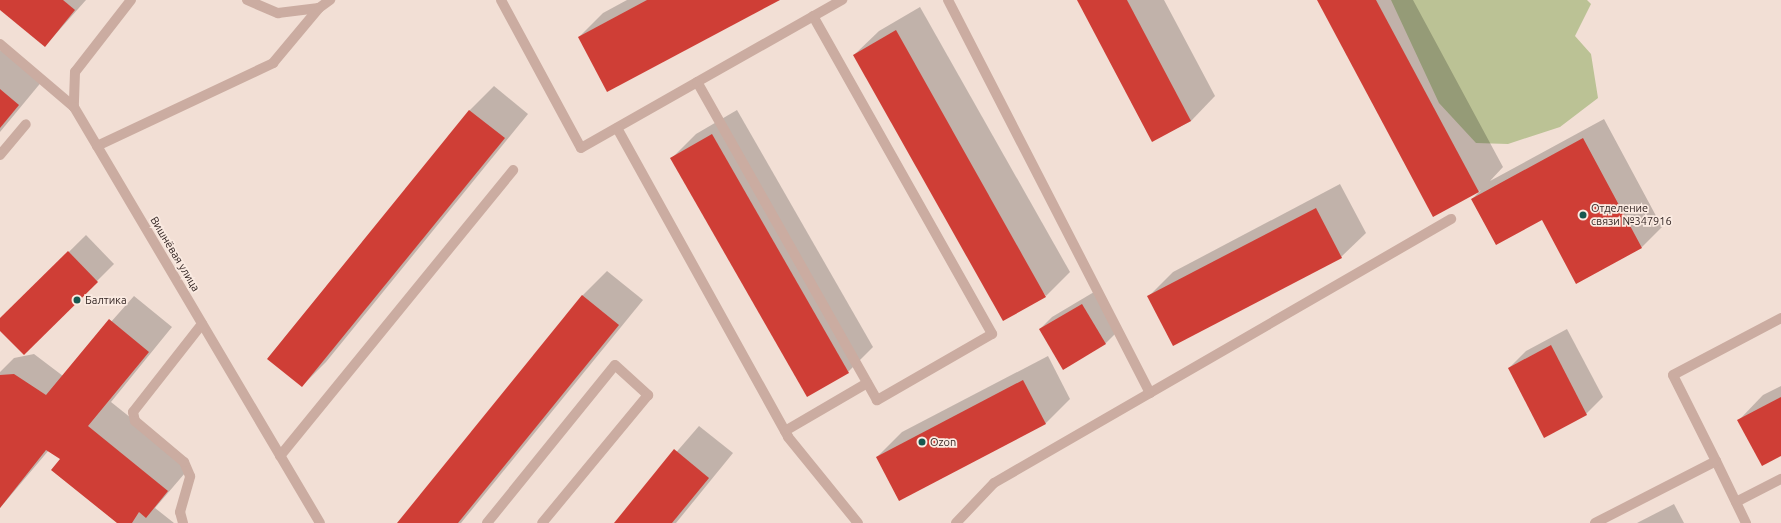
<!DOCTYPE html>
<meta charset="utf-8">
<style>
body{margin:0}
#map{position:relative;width:1781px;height:523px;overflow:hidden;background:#f2dfd5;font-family:Ubuntu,sans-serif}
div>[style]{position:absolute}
.green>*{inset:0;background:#bbc295}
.shadow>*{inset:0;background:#0003}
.building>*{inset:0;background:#cf3e36}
.service>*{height:10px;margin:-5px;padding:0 5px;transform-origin:5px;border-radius:5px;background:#cbaca1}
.minor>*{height:10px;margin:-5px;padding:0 5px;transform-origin:5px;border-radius:5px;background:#cbaca1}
.dots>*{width:11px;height:11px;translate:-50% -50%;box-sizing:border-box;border:2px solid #faeae1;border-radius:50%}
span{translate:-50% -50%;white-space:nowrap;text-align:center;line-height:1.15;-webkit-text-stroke:3.5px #faeae1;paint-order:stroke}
.poi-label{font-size:11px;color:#342624}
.left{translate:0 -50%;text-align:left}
.street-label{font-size:11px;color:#342624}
</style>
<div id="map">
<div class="green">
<div style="clip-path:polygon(1391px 0,1587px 0,1591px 4px,1575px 36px,1591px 54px,1598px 98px,1560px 127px,1508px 144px,1476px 143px,1439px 103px)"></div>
</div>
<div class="shadow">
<div style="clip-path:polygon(0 0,86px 0,45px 46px,0 9px)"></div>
<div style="clip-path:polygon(627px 0,778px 0,579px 37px,603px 13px)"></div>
<div style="clip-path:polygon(1078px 0,1164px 0,1215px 96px,1191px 121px,1152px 141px)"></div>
<div style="clip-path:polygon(1318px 0,1413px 0,1503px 167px,1490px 181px,1604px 119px,1662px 227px,1642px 247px,1472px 199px,1481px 190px,1433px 215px)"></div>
<div style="clip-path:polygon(920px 7px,1070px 272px,1046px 296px,854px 55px,879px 31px)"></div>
<div style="clip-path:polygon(3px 48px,43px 80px,0 132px,0 51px)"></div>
<div style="clip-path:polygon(494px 86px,528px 114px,326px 362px,302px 386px,268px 358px,470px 110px)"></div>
<div style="clip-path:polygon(737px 110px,873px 347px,848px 372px,672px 158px,696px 134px)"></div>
<div style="clip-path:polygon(1340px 184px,1366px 233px,1341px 257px,1149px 296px,1173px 272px)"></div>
<div style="clip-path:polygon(86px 235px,114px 264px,24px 354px,0 330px,0 320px)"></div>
<div style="clip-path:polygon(607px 271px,643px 300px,461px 523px,398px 523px,583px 295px)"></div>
<div style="clip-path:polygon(1094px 292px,1118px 331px,1106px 343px,1063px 368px,1040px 329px,1052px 317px)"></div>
<div style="clip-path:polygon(134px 296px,172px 327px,111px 402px,191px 466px,155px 508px,174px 523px,119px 523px,66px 454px,49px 450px,0 508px,0 372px,14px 358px,34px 354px,63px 376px)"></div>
<div style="clip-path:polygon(1567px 329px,1603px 397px,1586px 414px,1509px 368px,1526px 351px)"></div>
<div style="clip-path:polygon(1048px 356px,1070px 399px,1046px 423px,899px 500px,877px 457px,902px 432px)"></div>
<div style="clip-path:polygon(1781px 386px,1781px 455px,1739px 420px,1763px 395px)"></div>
<div style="clip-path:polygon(699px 426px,733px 453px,676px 523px,615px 523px)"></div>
<div style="clip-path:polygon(1674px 504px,1684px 523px,1637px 523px)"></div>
</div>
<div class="building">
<div style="clip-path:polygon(0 0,63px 0,75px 10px,45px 47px,0 10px)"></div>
<div style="clip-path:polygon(647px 0,780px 0,607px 92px,578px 37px)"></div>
<div style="clip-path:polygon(1077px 0,1127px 0,1191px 121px,1152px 142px)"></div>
<div style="clip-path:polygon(1317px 0,1376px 0,1479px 192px,1433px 217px)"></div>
<div style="clip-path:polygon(896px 30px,1046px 297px,1003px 321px,853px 55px)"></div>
<div style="clip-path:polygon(0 89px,19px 105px,0 128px)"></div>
<div style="clip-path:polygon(469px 110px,505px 138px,302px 387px,267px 359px)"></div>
<div style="clip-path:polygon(712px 134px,849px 373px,807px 397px,670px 158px)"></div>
<div style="clip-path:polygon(1583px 138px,1642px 248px,1576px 284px,1542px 220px,1496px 245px,1471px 199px)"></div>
<div style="clip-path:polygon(1316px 208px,1342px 258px,1173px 346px,1147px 296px)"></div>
<div style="clip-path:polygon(68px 251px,98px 282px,24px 355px,0 331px,0 318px)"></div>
<div style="clip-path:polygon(582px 295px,619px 325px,458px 523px,397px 523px)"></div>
<div style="clip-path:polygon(1082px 304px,1106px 344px,1063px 370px,1039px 329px)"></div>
<div style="clip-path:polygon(109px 319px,149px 352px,88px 426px,168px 491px,146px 518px,139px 512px,132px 523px,117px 523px,51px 470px,60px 459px,46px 450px,0 508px,0 375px,14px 374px,46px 395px)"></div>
<div style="clip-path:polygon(1551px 345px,1587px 415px,1544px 438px,1508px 368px)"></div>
<div style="clip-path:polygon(1023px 380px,1046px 424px,899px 501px,876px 457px)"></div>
<div style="clip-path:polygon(1781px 397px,1781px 456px,1762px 466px,1737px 420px)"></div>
<div style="clip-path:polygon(674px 449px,709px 478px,672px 523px,614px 523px)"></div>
</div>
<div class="service">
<div style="left:501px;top:0;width:168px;rotate:61.6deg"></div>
<div style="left:581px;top:148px;width:133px;rotate:-29.6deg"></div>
<div style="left:948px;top:0;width:442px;rotate:62.8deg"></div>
<div style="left:813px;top:16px;width:365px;rotate:60.6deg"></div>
<div style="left:992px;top:334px;width:133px;rotate:150.1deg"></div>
<div style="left:877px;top:400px;width:365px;rotate:-119.5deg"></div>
<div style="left:697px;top:82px;width:167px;rotate:-29.5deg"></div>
<div style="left:0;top:44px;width:97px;rotate:40.4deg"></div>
<div style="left:617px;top:128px;width:353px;rotate:61deg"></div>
<div style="left:788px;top:437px;width:111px;rotate:50.9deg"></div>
<div style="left:97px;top:146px;width:195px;rotate:-25.2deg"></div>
<div style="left:273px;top:63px;width:72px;rotate:-50.1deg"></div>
<div style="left:0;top:155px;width:40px;rotate:-50deg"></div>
<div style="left:785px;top:431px;width:95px;rotate:-30.3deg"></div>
<div style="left:280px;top:456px;width:369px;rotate:-50.8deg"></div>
<div style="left:1716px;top:461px;width:69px;rotate:64.2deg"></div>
<div style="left:1736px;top:502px;width:51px;rotate:-27.1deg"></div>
<div style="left:183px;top:523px;width:11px;rotate:-105deg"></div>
<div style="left:180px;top:512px;width:37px;rotate:-74deg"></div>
<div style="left:190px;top:476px;width:15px;rotate:-113deg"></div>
<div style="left:184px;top:462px;width:64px;rotate:-140.1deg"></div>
<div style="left:135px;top:421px;width:9px;rotate:-103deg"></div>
<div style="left:133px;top:412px;width:112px;rotate:-51.9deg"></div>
<div style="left:487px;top:523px;width:203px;rotate:-51deg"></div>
<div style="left:615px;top:365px;width:45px;rotate:42.3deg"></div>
<div style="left:648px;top:395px;width:166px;rotate:129.6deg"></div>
<div style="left:956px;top:523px;width:55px;rotate:-46.5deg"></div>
<div style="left:994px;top:483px;width:528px;rotate:-30.01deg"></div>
<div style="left:1595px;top:523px;width:136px;rotate:-27.1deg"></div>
<div style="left:1716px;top:461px;width:96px;rotate:-116.6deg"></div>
<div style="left:1673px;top:375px;width:122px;rotate:-27.8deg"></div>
</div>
<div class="minor">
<div style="left:131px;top:0;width:91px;rotate:127.9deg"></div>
<div style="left:75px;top:72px;width:35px;rotate:92deg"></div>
<div style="left:74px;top:107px;width:483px;rotate:59.4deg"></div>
<div style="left:247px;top:0;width:34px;rotate:23deg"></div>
<div style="left:278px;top:13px;width:41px;rotate:-7deg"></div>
<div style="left:319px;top:8px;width:14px;rotate:-36deg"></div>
</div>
<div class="dots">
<div style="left:1583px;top:215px;background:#175850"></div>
<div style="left:77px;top:300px;background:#175850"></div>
<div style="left:922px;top:442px;background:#175850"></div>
</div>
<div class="poi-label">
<span class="left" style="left:1591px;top:215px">Отделение<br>связи №347916</span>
<span class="left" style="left:85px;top:300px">Балтика</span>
<span class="left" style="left:930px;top:442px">Ozon</span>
</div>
<div class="street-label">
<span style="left:175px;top:254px;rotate:59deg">Вишнёвая улица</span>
</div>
</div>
